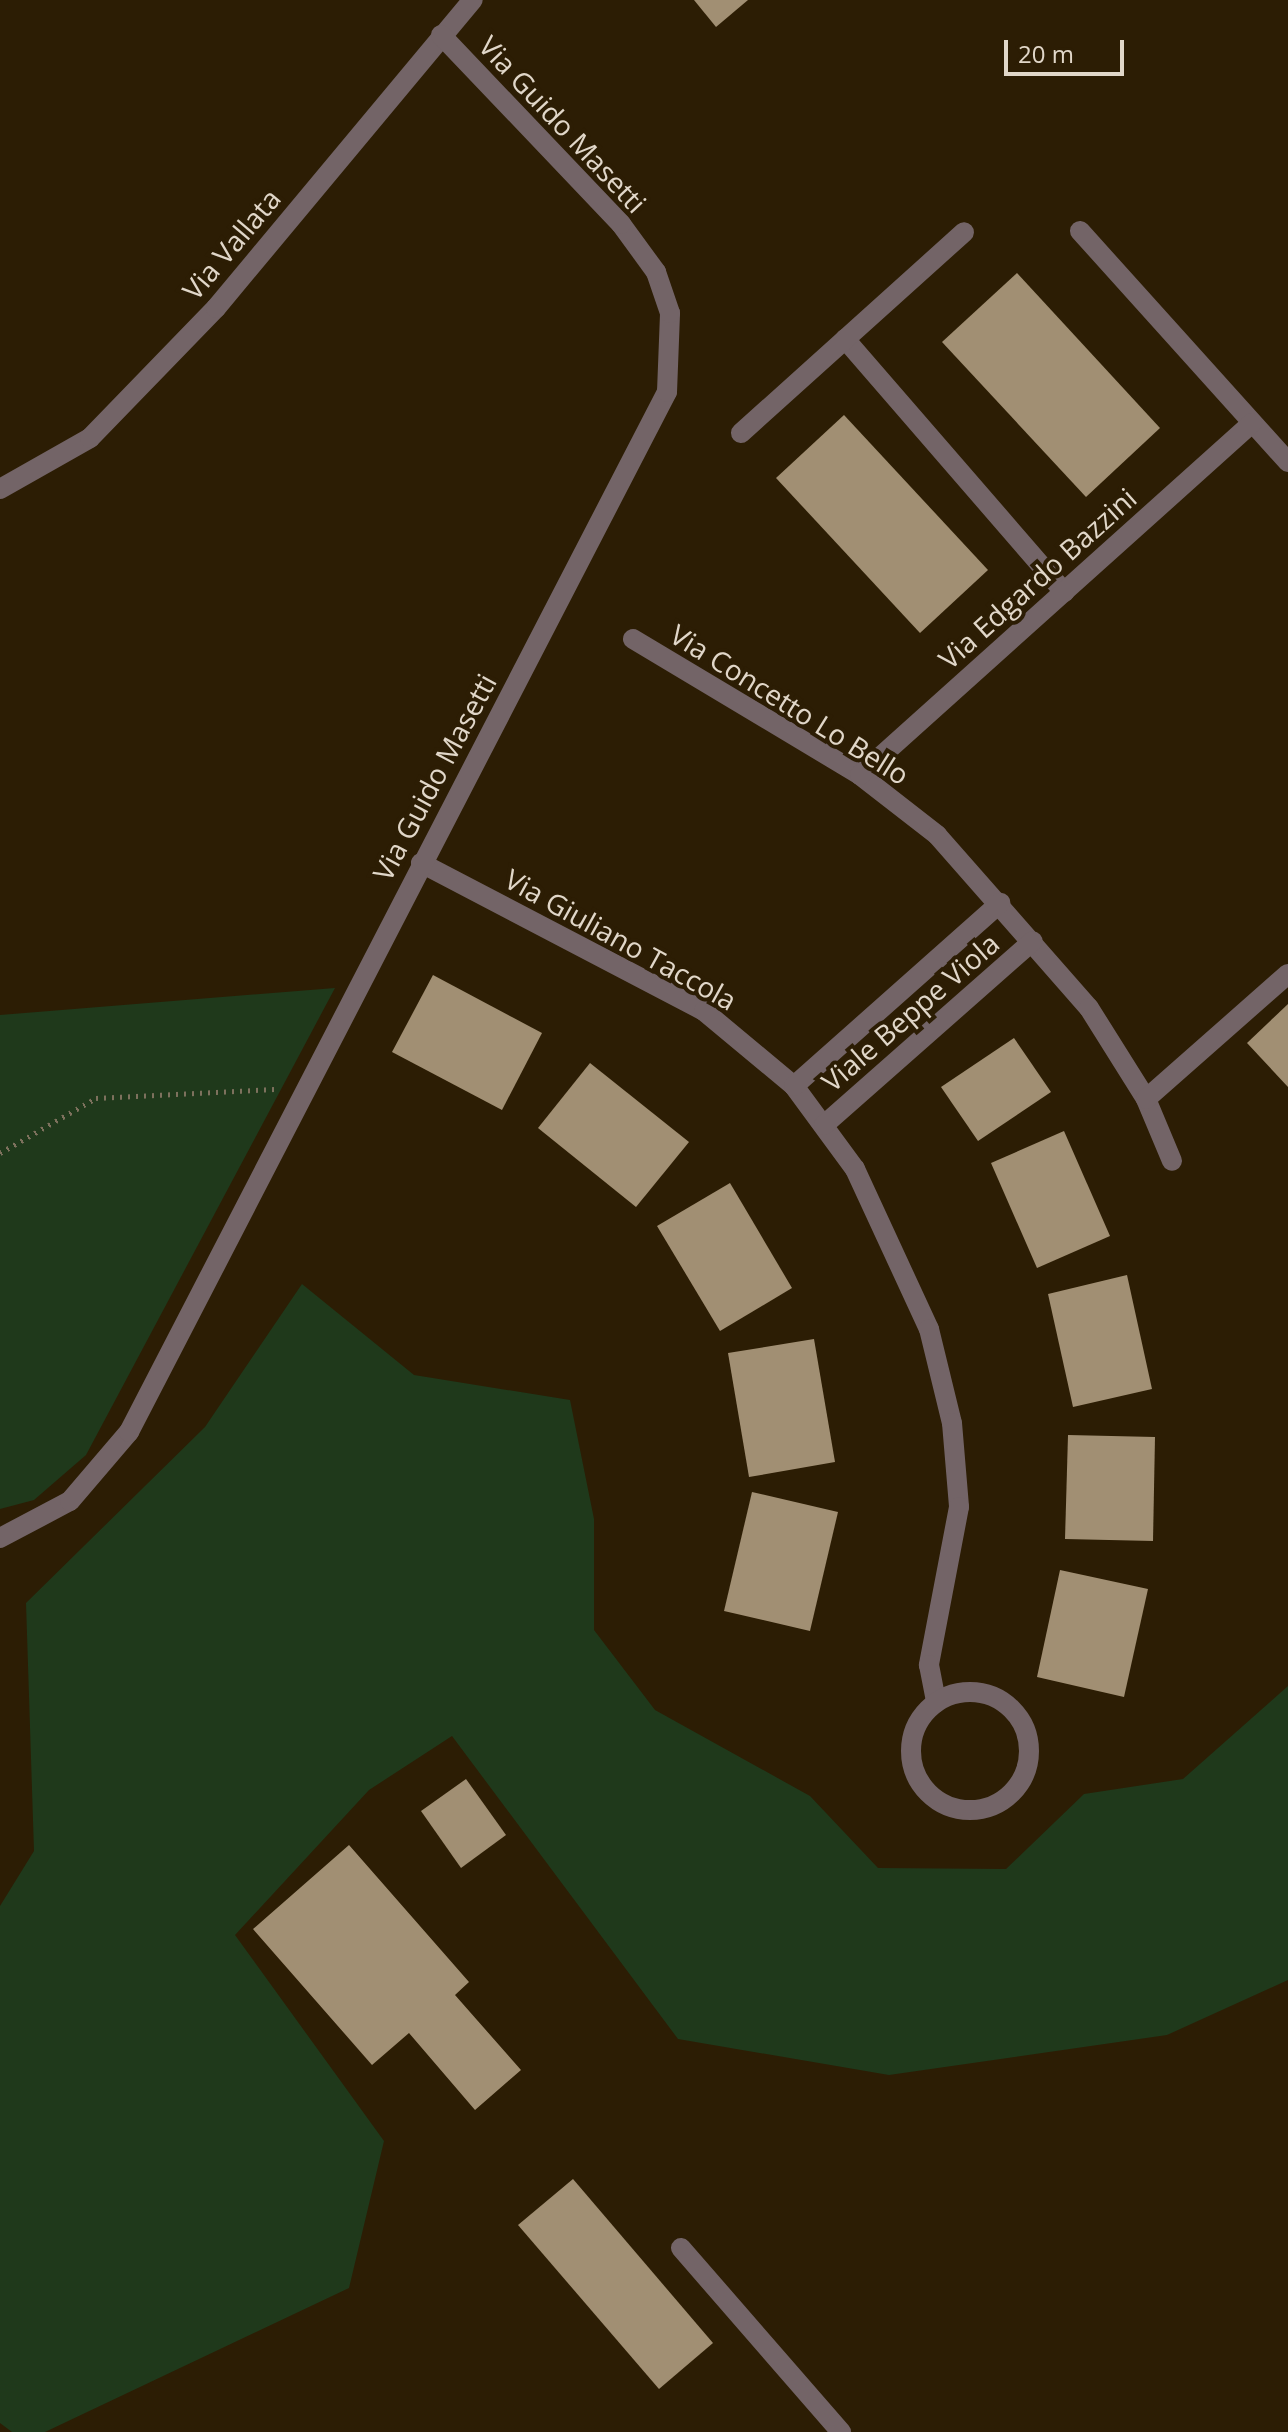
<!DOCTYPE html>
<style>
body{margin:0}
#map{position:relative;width:1288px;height:2432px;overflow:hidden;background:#2c1d04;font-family:"Open Sans",sans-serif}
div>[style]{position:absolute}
.green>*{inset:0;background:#1f391b}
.building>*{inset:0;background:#a18f73}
.path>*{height:5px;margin-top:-2.5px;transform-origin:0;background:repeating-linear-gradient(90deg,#7d715d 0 2px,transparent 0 8px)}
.minor>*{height:20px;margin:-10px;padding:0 10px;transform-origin:10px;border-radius:10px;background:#736467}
.minor>.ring{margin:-10px;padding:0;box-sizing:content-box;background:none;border:20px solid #736467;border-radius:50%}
span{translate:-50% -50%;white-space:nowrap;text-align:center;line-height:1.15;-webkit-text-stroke:8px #2c1d04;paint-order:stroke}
.street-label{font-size:28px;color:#e1d7c9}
.scale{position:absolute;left:1004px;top:40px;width:120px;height:36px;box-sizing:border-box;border:4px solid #e1d7c9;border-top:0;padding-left:10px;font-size:24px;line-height:28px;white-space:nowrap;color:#e1d7c9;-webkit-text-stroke:6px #2c1d04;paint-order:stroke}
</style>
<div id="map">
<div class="green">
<div style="clip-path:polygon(335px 988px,86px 1455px,34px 1500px,0 1509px,0 1015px)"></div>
<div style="clip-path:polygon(302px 1284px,414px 1375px,570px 1400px,594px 1519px,594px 1630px,655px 1710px,810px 1796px,878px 1868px,1006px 1869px,1084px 1794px,1183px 1779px,1288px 1686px,1288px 1980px,1167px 2035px,889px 2075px,678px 2039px,452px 1736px,369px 1790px,235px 1935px,384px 2141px,349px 2288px,45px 2432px,12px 2432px,0 2423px,0 1906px,34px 1851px,26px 1603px,205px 1427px)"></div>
</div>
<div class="building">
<div style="clip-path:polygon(694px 0,748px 0,716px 27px)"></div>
<div style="clip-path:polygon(1017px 273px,1160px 428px,1086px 497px,942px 342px)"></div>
<div style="clip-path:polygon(844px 415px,988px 570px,920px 633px,776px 478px)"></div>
<div style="clip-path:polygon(433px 975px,542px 1033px,502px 1110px,392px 1052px)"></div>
<div style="clip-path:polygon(1288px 1004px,1288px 1087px,1247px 1043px)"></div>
<div style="clip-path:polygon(1014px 1038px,1051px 1092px,978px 1141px,941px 1087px)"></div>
<div style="clip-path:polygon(590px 1063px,689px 1142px,636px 1207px,538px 1128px)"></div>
<div style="clip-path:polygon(1064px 1131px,1110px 1236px,1037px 1268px,991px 1163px)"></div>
<div style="clip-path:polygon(730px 1183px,792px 1288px,720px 1331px,657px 1226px)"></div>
<div style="clip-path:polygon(1127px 1275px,1152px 1389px,1073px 1407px,1048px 1294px)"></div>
<div style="clip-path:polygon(814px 1339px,835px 1462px,749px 1477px,728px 1353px)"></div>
<div style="clip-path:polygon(1068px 1435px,1155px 1437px,1153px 1541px,1065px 1539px)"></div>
<div style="clip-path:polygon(752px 1492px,838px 1512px,810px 1631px,724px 1611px)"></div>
<div style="clip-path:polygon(1060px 1570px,1148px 1589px,1124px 1697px,1037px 1677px)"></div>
<div style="clip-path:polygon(466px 1779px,506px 1835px,461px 1868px,421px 1811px)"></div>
<div style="clip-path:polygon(349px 1845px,469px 1982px,455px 1995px,521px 2070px,475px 2110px,409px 2033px,372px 2065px,253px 1929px)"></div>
<div style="clip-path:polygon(573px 2179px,713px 2343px,659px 2389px,518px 2225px)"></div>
</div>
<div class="path">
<div style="left:0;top:1153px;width:111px;rotate:-29.8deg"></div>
<div style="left:96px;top:1098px;width:179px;rotate:-2.9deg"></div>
</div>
<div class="minor">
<div style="left:1080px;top:231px;width:311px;rotate:48deg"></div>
<div style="left:845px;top:339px;width:335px;rotate:49.1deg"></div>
<div style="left:741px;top:433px;width:300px;rotate:-42deg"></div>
<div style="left:0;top:489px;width:103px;rotate:-29.5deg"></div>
<div style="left:90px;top:438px;width:181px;rotate:-45.9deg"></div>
<div style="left:216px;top:308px;width:401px;rotate:-50.2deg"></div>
<div style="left:633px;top:639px;width:265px;rotate:30.9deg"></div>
<div style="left:860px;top:775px;width:98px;rotate:37.9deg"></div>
<div style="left:937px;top:835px;width:230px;rotate:48.7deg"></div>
<div style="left:1089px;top:1008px;width:107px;rotate:57.9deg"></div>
<div style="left:1146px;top:1099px;width:67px;rotate:67.2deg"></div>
<div style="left:860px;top:775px;width:527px;rotate:-41.92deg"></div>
<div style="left:421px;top:863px;width:319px;rotate:27.6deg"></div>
<div style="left:704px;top:1011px;width:117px;rotate:39.8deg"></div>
<div style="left:794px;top:1086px;width:103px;rotate:53.7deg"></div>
<div style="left:855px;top:1169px;width:176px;rotate:65.2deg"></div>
<div style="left:929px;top:1329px;width:97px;rotate:76.3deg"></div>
<div style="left:952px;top:1423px;width:84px;rotate:85.2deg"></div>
<div style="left:959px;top:1507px;width:161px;rotate:100.8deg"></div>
<div style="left:929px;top:1665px;width:38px;rotate:79deg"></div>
<div style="left:794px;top:1086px;width:276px;rotate:-41.6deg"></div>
<div style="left:1146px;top:1099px;width:189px;rotate:-41.4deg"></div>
<div style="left:824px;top:1125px;width:278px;rotate:-41.4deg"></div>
<div style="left:0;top:1538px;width:79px;rotate:-27.9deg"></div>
<div style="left:70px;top:1501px;width:91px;rotate:-49.5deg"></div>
<div style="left:129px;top:1432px;width:1171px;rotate:-62.65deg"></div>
<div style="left:667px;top:392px;width:79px;rotate:-87.8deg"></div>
<div style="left:670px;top:313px;width:43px;rotate:-108.9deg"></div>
<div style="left:656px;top:272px;width:59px;rotate:-126.1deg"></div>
<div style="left:621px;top:224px;width:261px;rotate:-133.6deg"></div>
<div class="ring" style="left:911px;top:1692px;width:98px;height:98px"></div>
<div style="left:681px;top:2248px;width:244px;rotate:49deg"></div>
</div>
<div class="street-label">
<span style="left:563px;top:124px;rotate:47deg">Via Guido Masetti</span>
<span style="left:231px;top:244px;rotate:-50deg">Via Vallata</span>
<span style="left:1037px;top:578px;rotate:-42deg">Via Edgardo Bazzini</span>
<span style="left:790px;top:704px;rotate:32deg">Via Concetto Lo Bello</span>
<span style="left:434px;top:777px;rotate:-62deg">Via Guido Masetti</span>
<span style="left:621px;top:939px;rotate:29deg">Via Giuliano Taccola</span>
<span style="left:910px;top:1012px;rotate:-41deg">Viale Beppe Viola</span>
</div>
<div class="scale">20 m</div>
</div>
